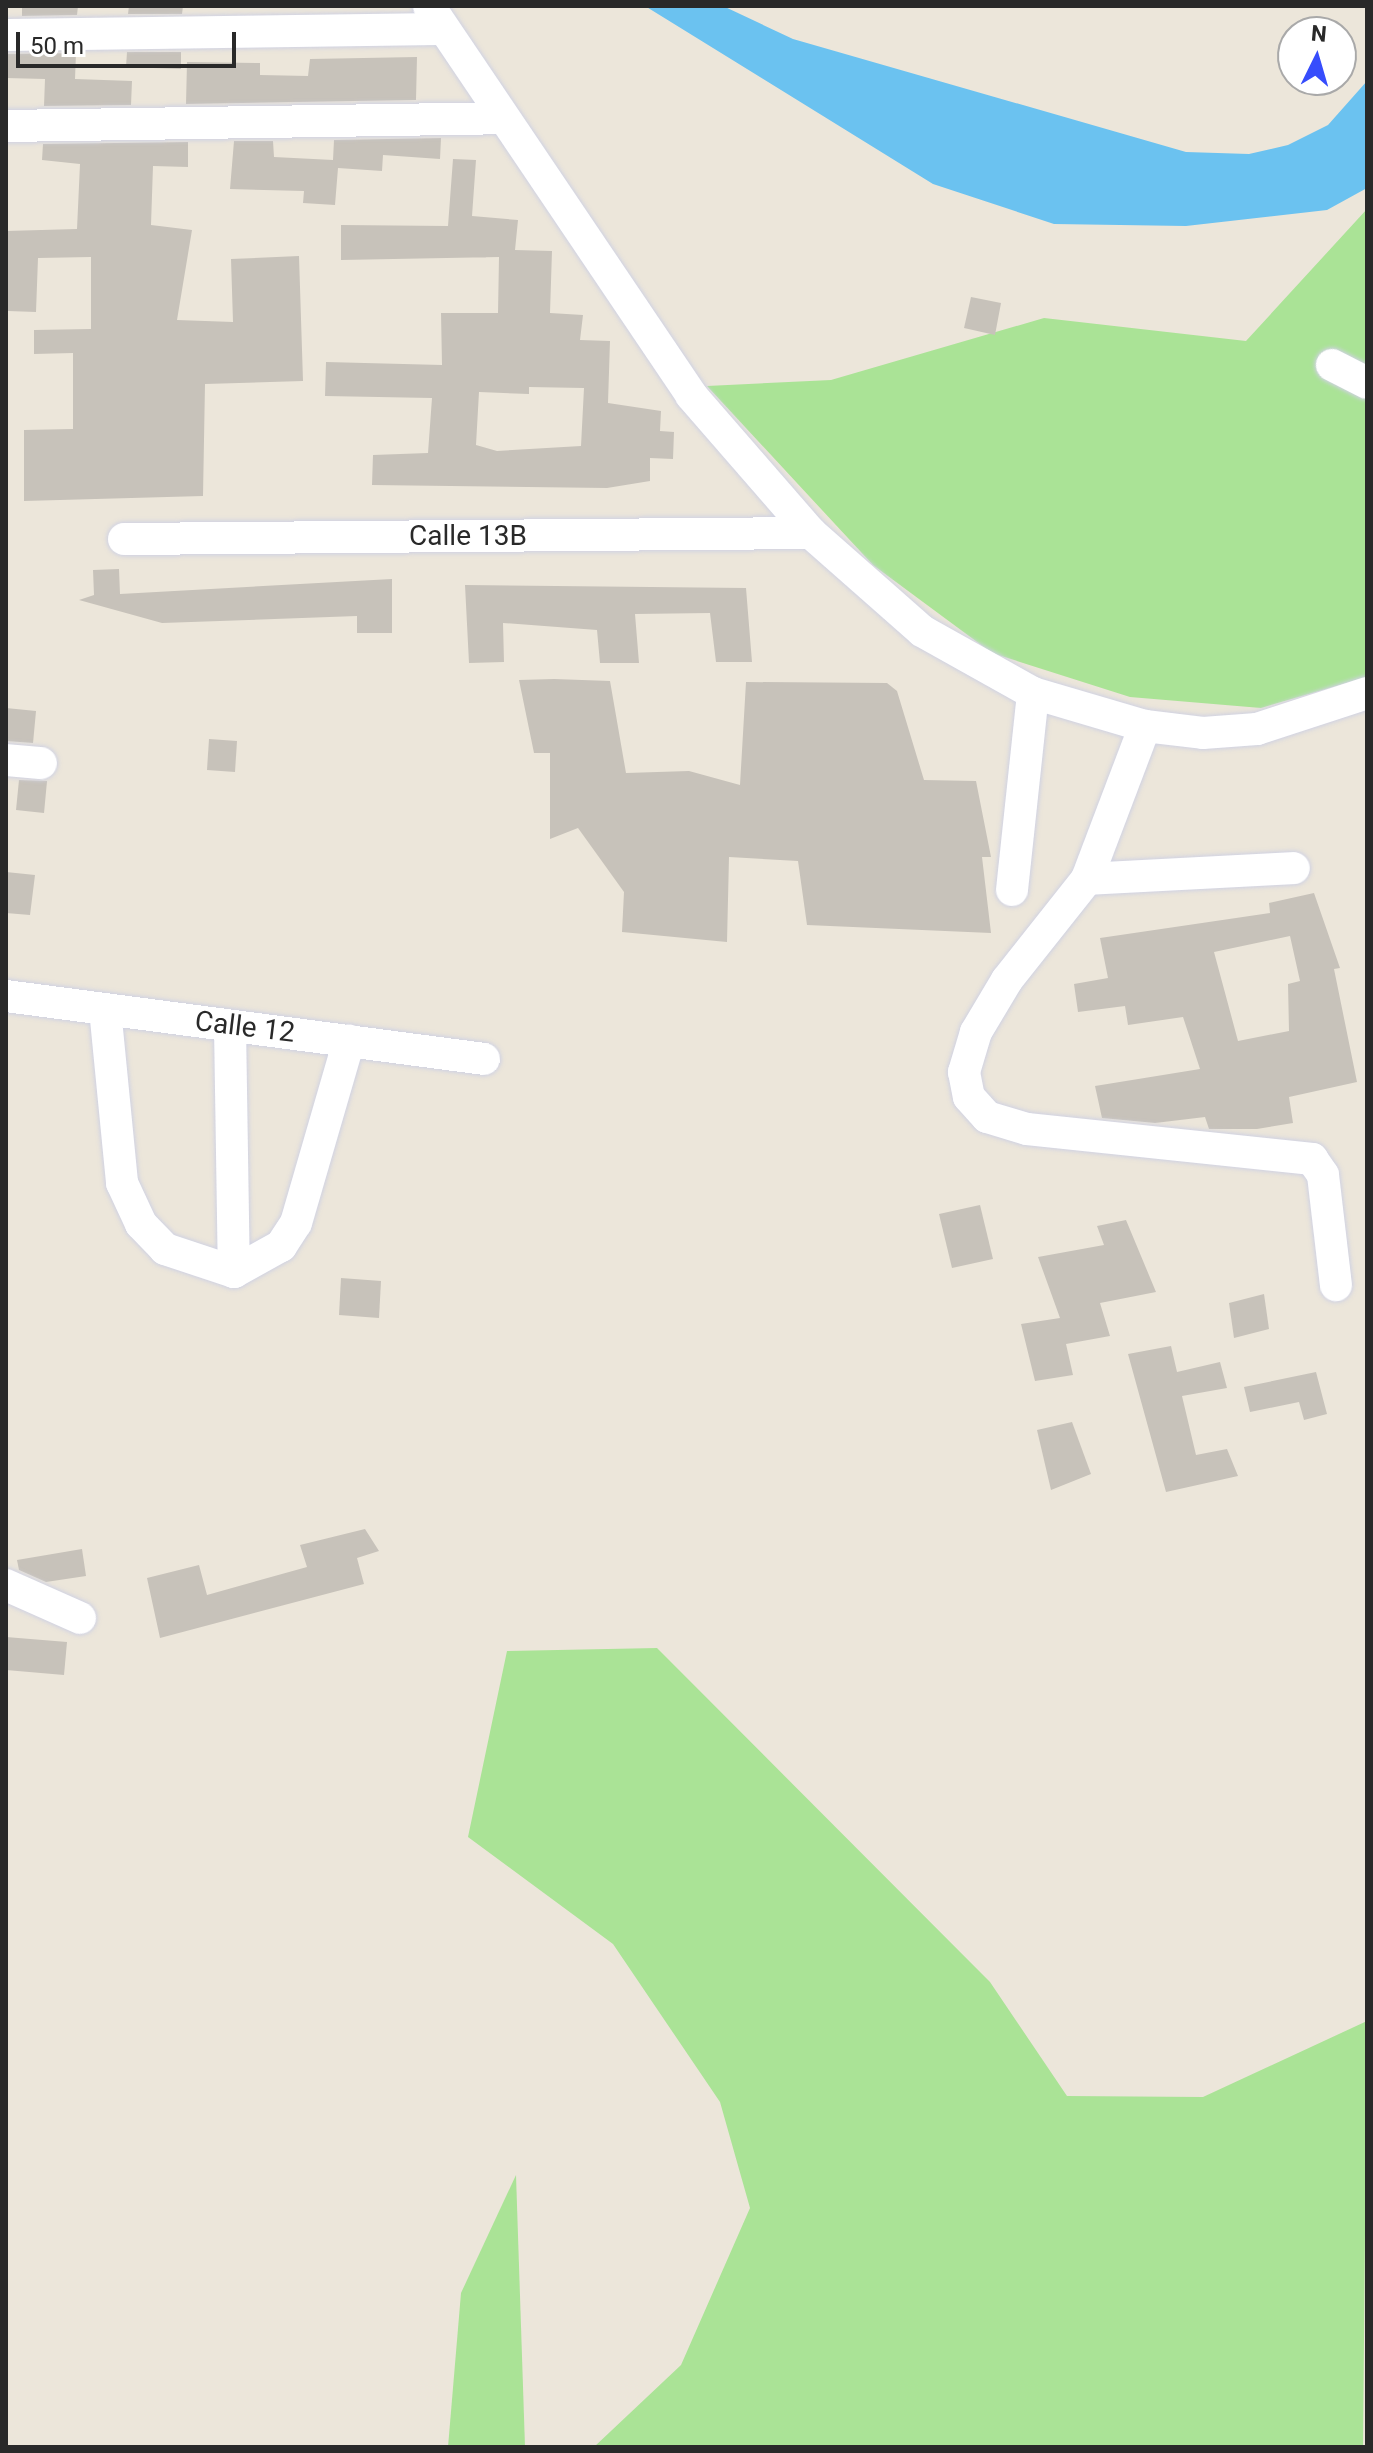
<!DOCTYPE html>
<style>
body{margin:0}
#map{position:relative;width:1373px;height:2453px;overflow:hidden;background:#ece6da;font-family:Roboto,sans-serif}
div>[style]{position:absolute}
.green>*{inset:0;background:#aae396}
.water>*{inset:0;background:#6bc2f0}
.building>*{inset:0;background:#c7c2ba}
.roads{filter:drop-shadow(0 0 2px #d0d2e2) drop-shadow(0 0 2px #d0d2e2)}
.street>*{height:32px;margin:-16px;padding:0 16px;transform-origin:16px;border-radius:16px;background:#fff}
span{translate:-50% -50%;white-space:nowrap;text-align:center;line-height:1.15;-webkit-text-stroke:6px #fff;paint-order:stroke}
.street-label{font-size:28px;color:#292929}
.frame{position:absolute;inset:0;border:8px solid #292929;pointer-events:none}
.north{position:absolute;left:1277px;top:16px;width:80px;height:80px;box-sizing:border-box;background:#fff;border:2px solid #a9a9a9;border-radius:50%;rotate:5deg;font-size:22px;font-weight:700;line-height:32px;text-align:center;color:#292929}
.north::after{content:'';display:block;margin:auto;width:28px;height:36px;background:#374dfc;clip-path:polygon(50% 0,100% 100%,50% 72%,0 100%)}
.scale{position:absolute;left:16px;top:32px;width:220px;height:36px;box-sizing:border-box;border:4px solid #292929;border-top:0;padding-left:10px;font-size:24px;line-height:28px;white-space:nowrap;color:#292929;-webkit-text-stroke:6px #fff;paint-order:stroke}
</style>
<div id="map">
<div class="green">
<div style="clip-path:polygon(1367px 209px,1367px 677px,1261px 708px,1130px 697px,992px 653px,873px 565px,707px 386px,831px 380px,1044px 318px,1246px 341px)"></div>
<div style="clip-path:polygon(657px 1648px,990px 1982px,1067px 2096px,1203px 2097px,1367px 2021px,1363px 2447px,594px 2447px,681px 2365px,750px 2208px,720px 2102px,613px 1944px,468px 1837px,507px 1651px)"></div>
<div style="clip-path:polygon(516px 2175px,525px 2447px,448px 2447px,461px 2293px)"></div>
</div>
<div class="water">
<div style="clip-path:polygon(645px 6px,723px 6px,793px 39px,1186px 152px,1249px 154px,1288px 145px,1328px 125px,1367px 81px,1367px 188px,1327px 210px,1186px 226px,1054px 224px,933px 184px)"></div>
</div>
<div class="building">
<div style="clip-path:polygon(22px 6px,78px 6px,77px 15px,22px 16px)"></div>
<div style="clip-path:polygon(129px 6px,183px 6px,182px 14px,128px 14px)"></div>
<div style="clip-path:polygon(127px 52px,181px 52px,181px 69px,126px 67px)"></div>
<div style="clip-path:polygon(76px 53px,75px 79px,132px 81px,131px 105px,44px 106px,45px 79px,6px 78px,6px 54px)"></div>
<div style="clip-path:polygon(417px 57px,416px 100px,186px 104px,187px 62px,260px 63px,260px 75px,308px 76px,310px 59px)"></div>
<div style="clip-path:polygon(441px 138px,440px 159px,383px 155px,382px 171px,338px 168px,335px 205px,303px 203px,304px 191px,230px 189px,234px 141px,273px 141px,274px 157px,333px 160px,334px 140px)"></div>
<div style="clip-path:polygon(188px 142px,188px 167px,153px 166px,151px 225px,192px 230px,177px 320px,233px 322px,231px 259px,299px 256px,303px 381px,205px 384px,203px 496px,24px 501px,24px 430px,73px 429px,73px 353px,34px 354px,34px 330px,91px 329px,91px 257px,38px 258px,36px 312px,8px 311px,6px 231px,77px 229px,80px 164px,42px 160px,43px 144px)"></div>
<div style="clip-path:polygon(evenodd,453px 159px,476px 160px,472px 216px,518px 220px,515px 250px,552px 251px,550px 313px,583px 315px,580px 340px,610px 341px,608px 403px,661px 411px,660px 431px,674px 432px,673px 459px,650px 458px,650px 481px,607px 488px,372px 485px,373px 455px,428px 453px,432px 398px,325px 396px,326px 362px,442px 365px,441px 313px,498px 313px,499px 257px,341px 260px,341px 225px,448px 226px,453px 159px,529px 387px,584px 388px,581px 446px,497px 451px,476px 445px,479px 392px,529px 394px,529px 387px)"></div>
<div style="clip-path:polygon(971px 297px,1001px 303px,995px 335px,964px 328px)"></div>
<div style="clip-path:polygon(119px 569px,120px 594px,392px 579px,392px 633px,357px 633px,357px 616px,162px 623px,79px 600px,94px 595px,93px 570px)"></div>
<div style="clip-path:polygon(465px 585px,746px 588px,752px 662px,716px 662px,710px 613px,635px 614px,639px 663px,600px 663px,597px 630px,503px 623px,504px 662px,469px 663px)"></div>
<div style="clip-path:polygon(554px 679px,610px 681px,626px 773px,689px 771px,740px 785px,746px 682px,887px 683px,897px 691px,924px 780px,976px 781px,991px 857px,982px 857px,991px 933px,807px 925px,798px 861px,729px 857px,727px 942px,622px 932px,624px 892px,578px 828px,550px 839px,550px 753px,534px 753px,519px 680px)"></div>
<div style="clip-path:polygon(6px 708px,36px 711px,33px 743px,6px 741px)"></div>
<div style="clip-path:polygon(209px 739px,237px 741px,235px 772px,207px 770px)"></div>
<div style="clip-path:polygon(19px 780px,47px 781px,44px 813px,16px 810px)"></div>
<div style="clip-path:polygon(6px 872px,35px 875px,30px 915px,6px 913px)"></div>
<div style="clip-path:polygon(evenodd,1314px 893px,1340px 968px,1334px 969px,1357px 1082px,1289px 1097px,1293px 1123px,1257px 1129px,1209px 1129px,1205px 1117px,1155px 1123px,1102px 1118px,1095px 1086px,1200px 1069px,1183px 1017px,1128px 1025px,1125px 1006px,1078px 1012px,1074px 984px,1108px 978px,1100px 938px,1270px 913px,1269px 903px,1314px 893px,1290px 936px,1300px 981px,1288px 984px,1289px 1031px,1238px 1041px,1214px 952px,1290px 936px)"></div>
<div style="clip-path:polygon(980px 1205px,993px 1259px,952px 1268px,939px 1214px)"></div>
<div style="clip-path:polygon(1126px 1220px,1156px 1292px,1100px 1303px,1110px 1336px,1066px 1344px,1073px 1375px,1035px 1381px,1021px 1324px,1060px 1318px,1038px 1257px,1104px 1245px,1097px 1226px)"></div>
<div style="clip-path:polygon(341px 1278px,381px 1281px,379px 1318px,339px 1315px)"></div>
<div style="clip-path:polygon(1264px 1294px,1269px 1329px,1234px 1338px,1229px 1303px)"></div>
<div style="clip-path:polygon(1171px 1346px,1177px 1372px,1220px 1362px,1227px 1388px,1182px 1396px,1196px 1455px,1227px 1449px,1238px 1476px,1166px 1492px,1128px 1354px)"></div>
<div style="clip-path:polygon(1316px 1372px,1327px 1414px,1304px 1420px,1299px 1402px,1250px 1412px,1244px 1387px)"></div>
<div style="clip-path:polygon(1072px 1422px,1091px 1474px,1051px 1490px,1037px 1430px)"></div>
<div style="clip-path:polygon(365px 1529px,379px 1551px,357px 1558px,364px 1584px,160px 1638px,147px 1578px,199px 1565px,207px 1595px,307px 1567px,300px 1545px)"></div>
<div style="clip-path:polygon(82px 1549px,86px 1576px,46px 1582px,19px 1570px,17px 1560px)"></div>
<div style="clip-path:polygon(6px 1637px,67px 1642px,64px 1675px,6px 1670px)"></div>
</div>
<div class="roads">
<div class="street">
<div style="left:429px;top:6px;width:469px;rotate:56deg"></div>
<div style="left:691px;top:395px;width:183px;rotate:49deg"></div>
<div style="left:811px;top:533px;width:148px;rotate:41.4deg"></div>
<div style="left:922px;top:631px;width:127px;rotate:29.2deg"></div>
<div style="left:1033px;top:693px;width:117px;rotate:16.4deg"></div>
<div style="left:1145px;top:726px;width:58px;rotate:6.9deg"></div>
<div style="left:1203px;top:733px;width:54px;rotate:-4.2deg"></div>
<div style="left:1257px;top:729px;width:116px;rotate:-18.1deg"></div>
<div style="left:6px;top:35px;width:435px;rotate:-0.8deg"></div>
<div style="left:6px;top:126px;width:493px;rotate:-0.9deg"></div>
<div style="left:1332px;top:365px;width:39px;rotate:27deg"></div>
<div style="left:124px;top:539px;width:687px;rotate:-0.5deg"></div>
<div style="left:1145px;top:726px;width:164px;rotate:110.8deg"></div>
<div style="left:1087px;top:879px;width:129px;rotate:128.4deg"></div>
<div style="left:1007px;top:980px;width:61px;rotate:120.8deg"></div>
<div style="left:976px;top:1032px;width:42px;rotate:106.7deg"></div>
<div style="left:964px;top:1072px;width:25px;rotate:79deg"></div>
<div style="left:969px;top:1097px;width:27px;rotate:48deg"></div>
<div style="left:987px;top:1117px;width:42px;rotate:16.7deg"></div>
<div style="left:1027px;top:1129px;width:287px;rotate:6deg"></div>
<div style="left:1312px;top:1159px;width:19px;rotate:55deg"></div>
<div style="left:1323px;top:1175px;width:111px;rotate:83.3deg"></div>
<div style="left:6px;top:760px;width:35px;rotate:5deg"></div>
<div style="left:1087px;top:879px;width:207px;rotate:-3deg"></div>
<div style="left:1012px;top:890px;width:198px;rotate:-83.9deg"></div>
<div style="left:6px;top:996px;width:482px;rotate:7.5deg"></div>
<div style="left:105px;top:1009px;width:175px;rotate:84.4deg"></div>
<div style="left:122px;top:1183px;width:45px;rotate:65.1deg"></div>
<div style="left:141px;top:1224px;width:35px;rotate:46deg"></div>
<div style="left:165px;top:1249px;width:73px;rotate:18.4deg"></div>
<div style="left:234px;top:1272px;width:54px;rotate:-29deg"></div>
<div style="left:281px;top:1246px;width:27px;rotate:-57deg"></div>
<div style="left:296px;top:1223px;width:190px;rotate:-73.8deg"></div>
<div style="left:230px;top:1026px;width:246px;rotate:89.1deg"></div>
<div style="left:6px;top:1585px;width:81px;rotate:24deg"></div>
</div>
</div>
<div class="street-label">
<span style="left:468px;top:536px">Calle 13B</span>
<span style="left:245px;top:1027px;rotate:7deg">Calle 12</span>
</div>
<div class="frame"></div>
<div class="north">N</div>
<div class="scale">50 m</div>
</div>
